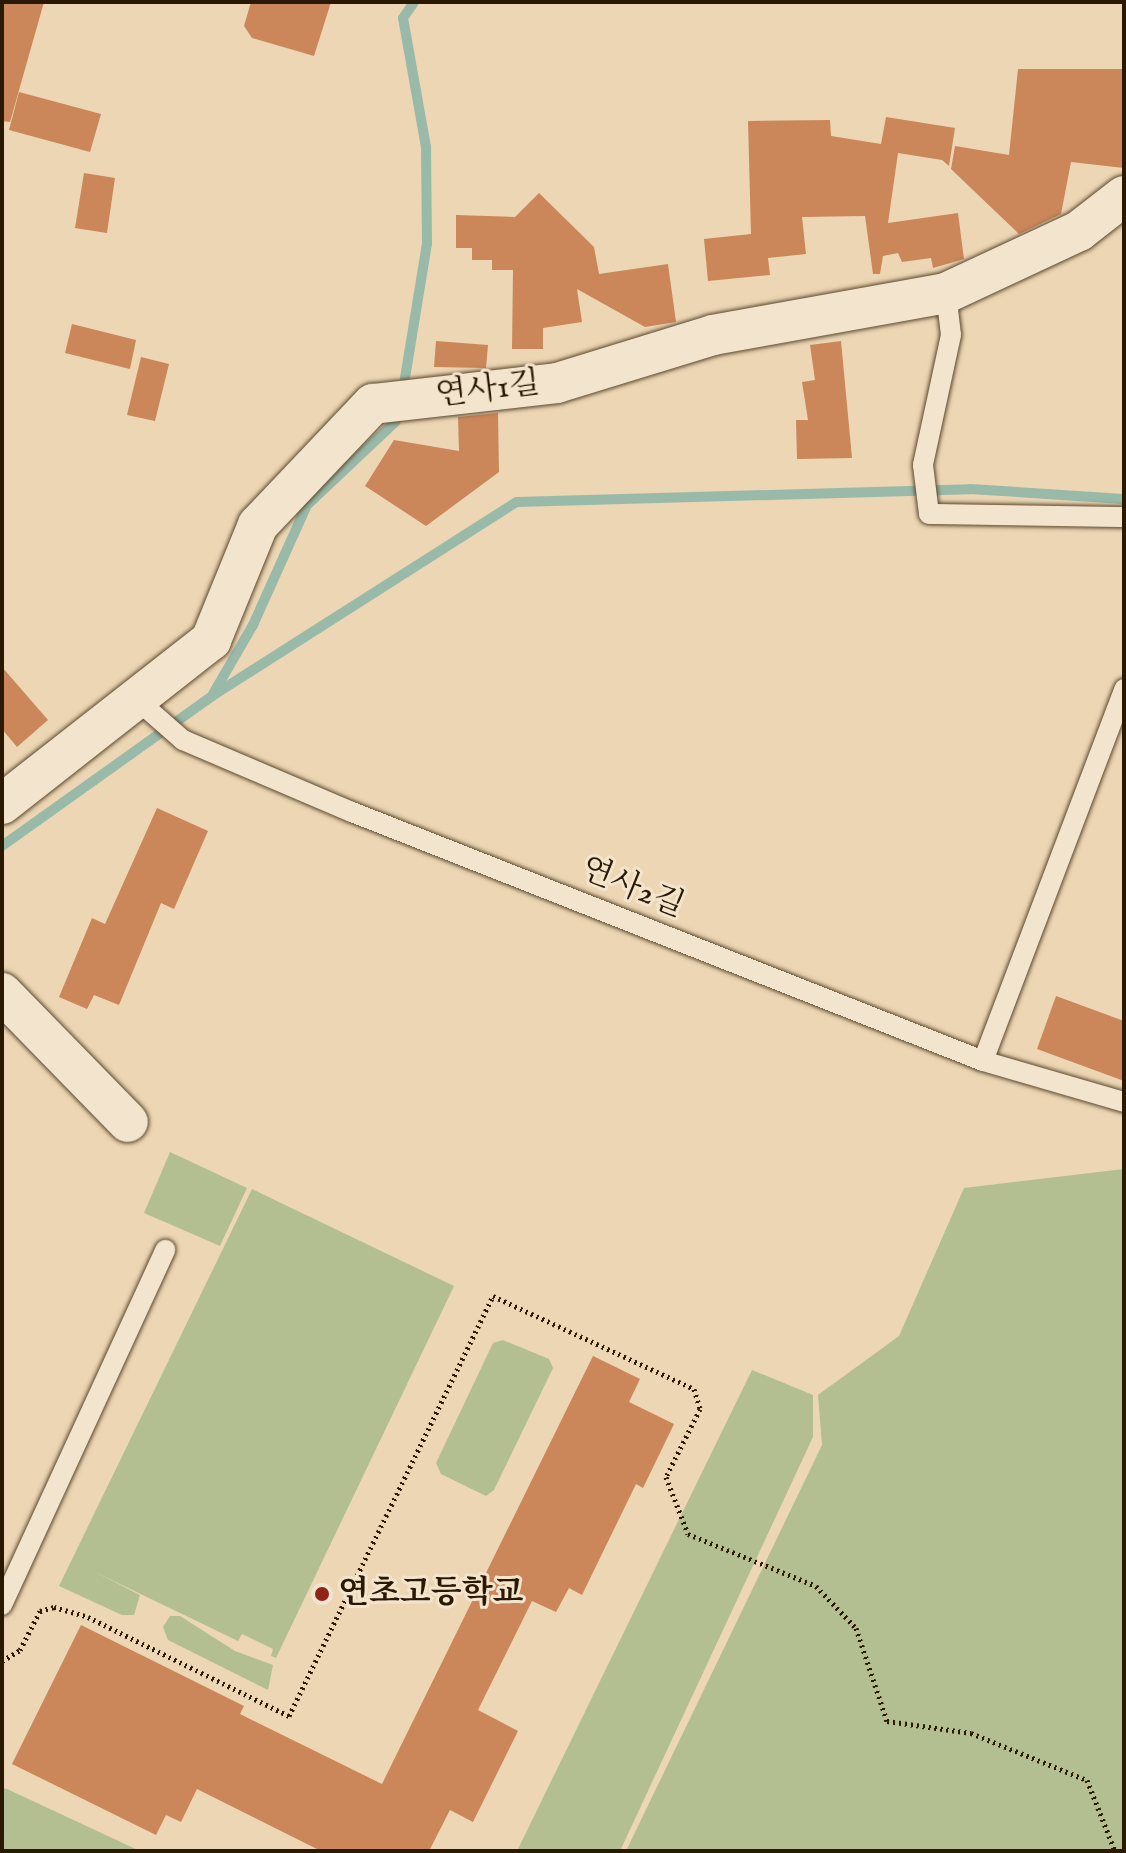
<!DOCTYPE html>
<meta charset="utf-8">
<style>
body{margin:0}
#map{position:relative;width:1126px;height:1853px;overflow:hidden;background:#ecd6b4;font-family:"IM FELL English","Noto Serif KR",serif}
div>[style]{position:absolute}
.green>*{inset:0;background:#b3bf91}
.stream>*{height:10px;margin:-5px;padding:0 5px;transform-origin:5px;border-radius:5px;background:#99b9a9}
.building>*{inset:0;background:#cb865a}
.path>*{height:5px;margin-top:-2.5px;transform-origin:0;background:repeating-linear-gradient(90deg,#2b1800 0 2px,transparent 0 6px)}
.roads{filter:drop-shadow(0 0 2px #5b482d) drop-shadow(0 0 2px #5b482d)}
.lane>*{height:20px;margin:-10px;padding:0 10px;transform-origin:10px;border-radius:10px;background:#f3e4ce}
.street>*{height:40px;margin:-20px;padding:0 20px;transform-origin:20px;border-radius:20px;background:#f3e4ce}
.dots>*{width:22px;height:22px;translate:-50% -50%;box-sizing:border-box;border:4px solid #f3e4ce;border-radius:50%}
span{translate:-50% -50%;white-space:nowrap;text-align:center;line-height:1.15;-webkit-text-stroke:6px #f3e4ce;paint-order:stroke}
.street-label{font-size:32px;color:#2b1800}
.poi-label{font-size:32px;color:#2b1800;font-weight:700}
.left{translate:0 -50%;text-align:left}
.frame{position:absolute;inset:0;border:4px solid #2b1800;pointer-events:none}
</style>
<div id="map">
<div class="green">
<div style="clip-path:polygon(170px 1152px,247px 1188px,220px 1246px,144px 1213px)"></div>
<div style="clip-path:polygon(1124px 1169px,1124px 1851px,626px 1851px,822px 1445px,818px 1395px,899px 1336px,964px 1188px)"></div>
<div style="clip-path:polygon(252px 1189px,454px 1286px,276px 1658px,271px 1656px,273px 1649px,242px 1634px,238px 1641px,93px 1571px,140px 1595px,134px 1615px,122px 1615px,59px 1586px)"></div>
<div style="clip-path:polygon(503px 1340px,549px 1359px,553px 1368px,494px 1490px,486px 1496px,441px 1474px,436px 1463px,493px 1343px)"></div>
<div style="clip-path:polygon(752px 1370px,813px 1395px,813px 1437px,620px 1851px,517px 1851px)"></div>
<div style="clip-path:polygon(170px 1616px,180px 1616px,235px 1651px,273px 1665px,268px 1690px,168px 1640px,163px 1627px)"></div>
<div style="clip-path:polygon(2px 1788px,7px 1789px,140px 1851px,2px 1851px)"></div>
</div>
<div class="stream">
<div style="left:405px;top:378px;width:136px;rotate:-80.7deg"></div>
<div style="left:427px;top:244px;width:97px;rotate:-90.6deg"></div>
<div style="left:426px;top:147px;width:131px;rotate:-100.1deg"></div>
<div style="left:403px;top:18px;width:19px;rotate:-55deg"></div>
<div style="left:213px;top:694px;width:80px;rotate:-59.9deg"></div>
<div style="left:253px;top:625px;width:132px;rotate:-65.8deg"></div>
<div style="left:307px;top:505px;width:122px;rotate:-43.3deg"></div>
<div style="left:2px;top:846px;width:258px;rotate:-35.5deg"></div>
<div style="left:212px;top:696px;width:361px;rotate:-32.5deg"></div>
<div style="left:517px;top:502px;width:453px;rotate:-1.6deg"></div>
<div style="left:970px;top:489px;width:154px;rotate:3.7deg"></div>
</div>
<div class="building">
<div style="clip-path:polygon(2px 2px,44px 2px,10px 122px,2px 121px)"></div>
<div style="clip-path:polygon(251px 2px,331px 2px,314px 56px,252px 38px,244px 26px)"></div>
<div style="clip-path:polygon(1018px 69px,1124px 69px,1124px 168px,1071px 162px,1061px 214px,1019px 234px,951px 169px,955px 146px,1009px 155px)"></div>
<div style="clip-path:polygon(19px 92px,101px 114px,90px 152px,9px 130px)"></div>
<div style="clip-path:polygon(886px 117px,955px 128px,949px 166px,942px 160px,898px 153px,888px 223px,958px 213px,964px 259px,933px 268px,931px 258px,902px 262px,898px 253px,883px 256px,880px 274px,873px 274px,865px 216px,802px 217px,806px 254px,768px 258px,770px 275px,708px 281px,704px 239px,751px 234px,748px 121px,830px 120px,831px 136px,881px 144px)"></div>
<div style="clip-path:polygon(84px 173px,115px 178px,107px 233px,75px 228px)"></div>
<div style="clip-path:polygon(539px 193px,594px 247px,599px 274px,668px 264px,676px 322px,645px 327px,577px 289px,582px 322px,543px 328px,543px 349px,512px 349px,513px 270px,492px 270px,492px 260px,472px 260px,472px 248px,456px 248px,456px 215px,515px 217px)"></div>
<div style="clip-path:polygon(72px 324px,136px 340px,130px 369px,65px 353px)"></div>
<div style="clip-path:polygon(436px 341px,488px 345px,486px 368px,434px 367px)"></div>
<div style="clip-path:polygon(841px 341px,852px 458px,797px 459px,796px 420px,808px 420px,802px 382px,815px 380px,810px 345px)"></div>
<div style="clip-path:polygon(141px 357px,169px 364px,155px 421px,127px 415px)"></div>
<div style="clip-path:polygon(498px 413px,499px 472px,426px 526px,365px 486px,394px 440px,459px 451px,458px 417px)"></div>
<div style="clip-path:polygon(2px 667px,48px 720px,17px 747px,2px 729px)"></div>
<div style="clip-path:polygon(157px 808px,208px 831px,174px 909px,161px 903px,119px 1005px,94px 995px,87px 1009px,59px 997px,92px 918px,105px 924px)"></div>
<div style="clip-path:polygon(1056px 996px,1124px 1021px,1124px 1081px,1037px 1049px)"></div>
<div style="clip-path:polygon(593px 1356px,640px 1379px,629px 1402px,674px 1424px,643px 1488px,636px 1484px,582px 1595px,569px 1588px,556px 1612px,532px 1601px,478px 1710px,518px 1731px,473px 1822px,450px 1810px,429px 1851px,321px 1851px,197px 1789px,181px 1822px,166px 1815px,156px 1835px,12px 1764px,81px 1625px,244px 1706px,240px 1714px,382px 1784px)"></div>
</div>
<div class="path">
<div style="left:2px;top:1661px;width:21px;rotate:-31deg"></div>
<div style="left:20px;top:1650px;width:44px;rotate:-62.9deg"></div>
<div style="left:40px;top:1611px;width:15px;rotate:-16deg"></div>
<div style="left:54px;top:1607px;width:35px;rotate:16deg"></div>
<div style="left:88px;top:1617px;width:224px;rotate:26.2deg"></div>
<div style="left:289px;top:1716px;width:467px;rotate:-64.1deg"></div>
<div style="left:493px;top:1296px;width:221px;rotate:24.8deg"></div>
<div style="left:694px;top:1389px;width:21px;rotate:73deg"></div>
<div style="left:700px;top:1409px;width:76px;rotate:116.6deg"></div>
<div style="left:666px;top:1477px;width:61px;rotate:68.9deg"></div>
<div style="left:688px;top:1534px;width:138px;rotate:22.1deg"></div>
<div style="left:816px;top:1586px;width:58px;rotate:46.4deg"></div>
<div style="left:856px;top:1628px;width:98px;rotate:71.6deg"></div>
<div style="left:887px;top:1721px;width:85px;rotate:8.1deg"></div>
<div style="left:971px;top:1733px;width:125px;rotate:22.1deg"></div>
<div style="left:1087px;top:1780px;width:76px;rotate:68.5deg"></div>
</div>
<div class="roads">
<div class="lane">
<div style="left:946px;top:293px;width:42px;rotate:83.2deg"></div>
<div style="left:951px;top:335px;width:133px;rotate:102.2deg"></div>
<div style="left:923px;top:465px;width:49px;rotate:83deg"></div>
<div style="left:929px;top:514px;width:195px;rotate:0.9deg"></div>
<div style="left:135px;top:698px;width:64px;rotate:41.2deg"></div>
<div style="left:183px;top:740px;width:184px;rotate:23.1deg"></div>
<div style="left:352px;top:812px;width:678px;rotate:21.53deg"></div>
<div style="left:983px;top:1061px;width:147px;rotate:16.2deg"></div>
<div style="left:983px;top:1061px;width:398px;rotate:-69.2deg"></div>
<div style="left:2px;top:1605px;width:391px;rotate:-65.3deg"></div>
</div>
<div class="street">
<div style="left:2px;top:804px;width:266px;rotate:-38.1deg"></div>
<div style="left:211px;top:640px;width:124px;rotate:-67.8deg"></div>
<div style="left:258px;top:525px;width:167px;rotate:-46.5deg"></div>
<div style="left:373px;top:404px;width:185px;rotate:-6.5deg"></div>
<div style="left:557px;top:383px;width:163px;rotate:-17.1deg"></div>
<div style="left:713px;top:335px;width:237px;rotate:-10.2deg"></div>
<div style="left:946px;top:293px;width:147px;rotate:-25deg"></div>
<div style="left:1079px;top:231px;width:57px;rotate:-37.9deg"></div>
<div style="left:2px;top:993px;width:180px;rotate:45.7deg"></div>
</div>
</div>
<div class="dots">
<div style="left:322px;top:1594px;background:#8f2418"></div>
</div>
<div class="street-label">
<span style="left:488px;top:391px;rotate:-7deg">연사1길</span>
<span style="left:632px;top:889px;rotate:22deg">연사2길</span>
</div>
<div class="poi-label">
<span class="left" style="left:338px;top:1594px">연초고등학교</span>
</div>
<div class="frame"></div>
</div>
